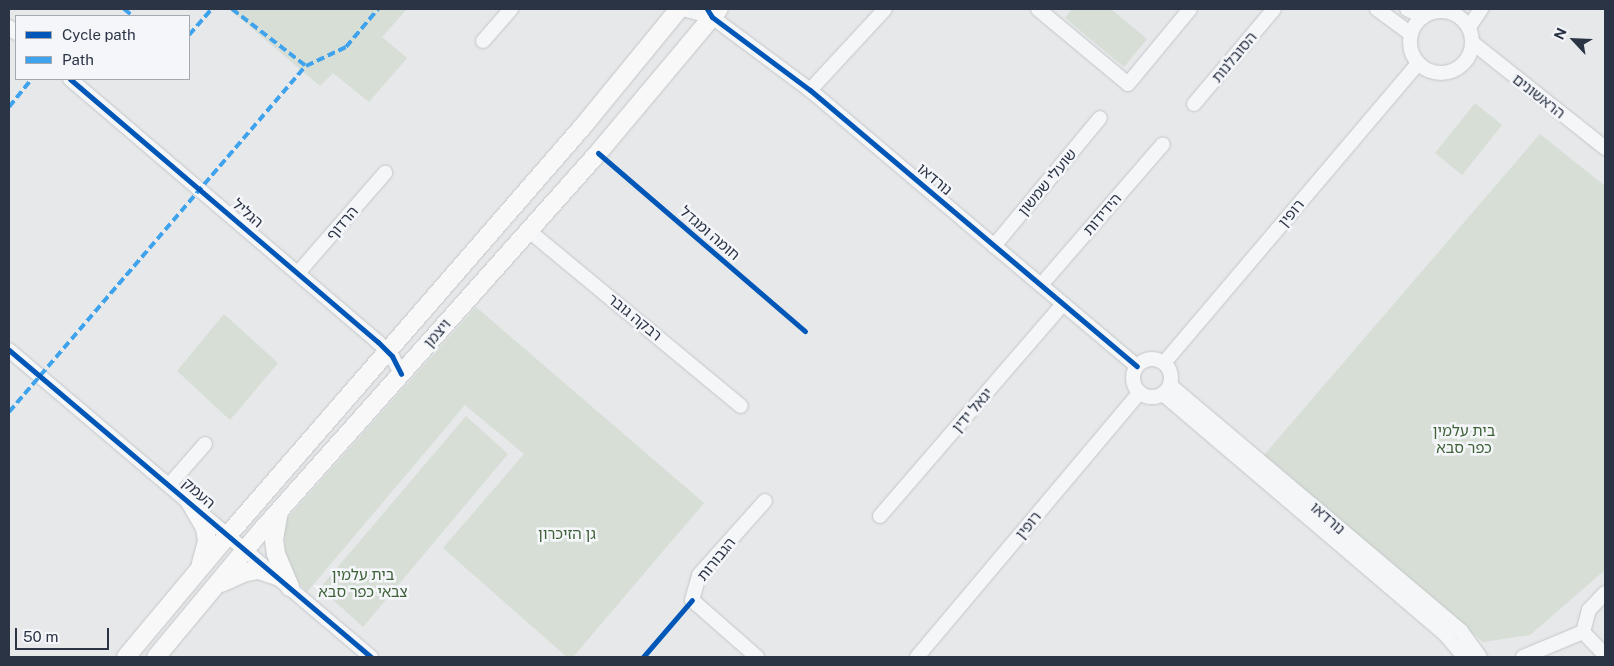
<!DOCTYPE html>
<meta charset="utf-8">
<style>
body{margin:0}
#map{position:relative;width:1614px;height:666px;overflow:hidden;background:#e6e8ea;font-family:"Public Sans","Noto Sans Hebrew",sans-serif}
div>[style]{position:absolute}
.green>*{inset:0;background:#d6ded6}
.roads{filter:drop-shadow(0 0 1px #c4c6c8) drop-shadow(0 0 1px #c4c6c8)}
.minor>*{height:14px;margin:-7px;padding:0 7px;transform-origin:7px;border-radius:7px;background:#f5f6f7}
.minor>.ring{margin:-7px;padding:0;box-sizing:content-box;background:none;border:14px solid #f5f6f7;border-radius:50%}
.major>*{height:18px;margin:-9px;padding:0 9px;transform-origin:9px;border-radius:9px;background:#f8f8f8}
.quiet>*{height:4px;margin-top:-2px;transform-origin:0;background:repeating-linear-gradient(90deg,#3ea3ec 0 8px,transparent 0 12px)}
.cycleway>*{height:5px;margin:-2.5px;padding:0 2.5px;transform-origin:2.5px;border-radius:2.5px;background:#0057b8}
span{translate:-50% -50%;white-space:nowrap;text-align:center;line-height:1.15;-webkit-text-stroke:5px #f4f6f9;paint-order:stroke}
.street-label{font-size:15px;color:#2b3445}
.park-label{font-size:15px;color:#3f6138}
.frame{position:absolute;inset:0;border:10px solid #2b3445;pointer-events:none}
.legend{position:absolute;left:15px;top:15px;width:175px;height:65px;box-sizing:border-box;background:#f4f6f9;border:1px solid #a4a8b1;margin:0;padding:6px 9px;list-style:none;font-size:15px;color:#2b3445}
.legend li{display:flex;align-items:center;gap:10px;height:25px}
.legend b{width:25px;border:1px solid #a4a8b1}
.north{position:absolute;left:1549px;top:15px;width:50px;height:50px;-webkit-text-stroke:4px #f4f6f9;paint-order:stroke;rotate:295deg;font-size:14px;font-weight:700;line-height:20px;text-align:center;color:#2b3445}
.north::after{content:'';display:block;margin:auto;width:18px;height:22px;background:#2b3445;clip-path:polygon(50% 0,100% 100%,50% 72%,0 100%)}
.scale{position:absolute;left:15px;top:628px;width:94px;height:22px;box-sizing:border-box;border:2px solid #2b3445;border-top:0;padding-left:6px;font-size:15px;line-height:18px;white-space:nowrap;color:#2b3445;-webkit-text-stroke:4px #f4f6f9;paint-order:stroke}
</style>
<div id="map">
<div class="green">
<div style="clip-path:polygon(229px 9px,407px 9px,382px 37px,407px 58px,369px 102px,333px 73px,320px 86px)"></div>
<div style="clip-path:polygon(1072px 9px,1111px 9px,1147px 39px,1124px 67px,1065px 18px)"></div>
<div style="clip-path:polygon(1475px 103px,1502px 125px,1462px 175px,1435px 153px)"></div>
<div style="clip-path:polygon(1540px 134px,1605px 186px,1605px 570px,1530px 635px,1483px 642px,1264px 455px)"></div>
<div style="clip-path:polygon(476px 307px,704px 503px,573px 657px,567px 657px,443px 548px,524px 454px,465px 405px,307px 592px,286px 569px,284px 522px)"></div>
<div style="clip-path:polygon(224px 314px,278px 363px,230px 420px,177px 371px)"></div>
<div style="clip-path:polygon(466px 416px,508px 454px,363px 627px,320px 588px)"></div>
</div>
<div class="roads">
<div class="minor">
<div style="left:683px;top:9px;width:30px;rotate:15deg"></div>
<div style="left:707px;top:9px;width:9px;rotate:58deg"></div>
<div style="left:712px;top:17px;width:122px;rotate:36.7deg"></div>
<div style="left:810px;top:90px;width:428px;rotate:40.2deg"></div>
<div style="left:1038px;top:9px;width:117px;rotate:39.8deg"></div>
<div style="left:1128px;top:84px;width:97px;rotate:-50.4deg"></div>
<div style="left:1377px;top:9px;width:42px;rotate:36.3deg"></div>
<div style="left:1407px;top:9px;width:18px;rotate:27deg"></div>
<div class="ring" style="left:1410px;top:11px;width:48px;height:48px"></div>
<div style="left:9px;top:27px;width:9px;rotate:41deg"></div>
<div style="left:1469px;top:27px;width:22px;rotate:-56deg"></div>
<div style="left:483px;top:41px;width:43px;rotate:-48.8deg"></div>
<div style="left:1473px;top:43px;width:169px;rotate:38.5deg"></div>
<div style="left:70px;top:79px;width:405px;rotate:40.5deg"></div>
<div style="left:378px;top:342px;width:20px;rotate:45deg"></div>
<div style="left:392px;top:356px;width:20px;rotate:63deg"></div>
<div style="left:810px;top:90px;width:110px;rotate:-47.2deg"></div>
<div style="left:1194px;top:104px;width:124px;rotate:-49.9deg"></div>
<div style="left:528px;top:230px;width:276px;rotate:39.6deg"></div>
<div style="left:994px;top:246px;width:166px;rotate:-50.4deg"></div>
<div style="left:298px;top:273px;width:133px;rotate:-49deg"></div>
<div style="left:1041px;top:285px;width:186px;rotate:-49.1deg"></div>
<div style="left:9px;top:350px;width:475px;rotate:40.3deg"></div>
<div class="ring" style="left:1133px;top:359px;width:24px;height:24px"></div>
<div style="left:1164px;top:363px;width:393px;rotate:-49.7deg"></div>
<div style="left:1170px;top:385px;width:381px;rotate:40.2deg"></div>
<div style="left:1461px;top:631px;width:32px;rotate:54deg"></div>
<div style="left:1163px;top:394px;width:370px;rotate:40.4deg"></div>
<div style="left:1445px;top:634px;width:30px;rotate:50deg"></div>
<div style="left:170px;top:484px;width:53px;rotate:-48.8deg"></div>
<div style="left:880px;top:516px;width:280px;rotate:-49.2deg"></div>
<div style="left:1583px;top:632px;width:23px;rotate:-75deg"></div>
<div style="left:1589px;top:610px;width:23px;rotate:-47deg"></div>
<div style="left:1583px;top:632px;width:32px;rotate:46deg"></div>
<div style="left:757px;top:657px;width:86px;rotate:-138.8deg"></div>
<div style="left:692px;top:600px;width:26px;rotate:-74deg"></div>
<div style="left:699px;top:575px;width:99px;rotate:-48.3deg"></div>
<div style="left:917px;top:657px;width:346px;rotate:-49.9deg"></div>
<div style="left:1523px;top:657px;width:65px;rotate:-22.6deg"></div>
</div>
<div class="major">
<div style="left:190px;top:502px;width:30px;rotate:60deg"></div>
<div style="left:205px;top:528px;width:13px;rotate:81deg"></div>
<div style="left:207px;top:541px;width:24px;rotate:105deg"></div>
<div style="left:279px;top:511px;width:29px;rotate:100deg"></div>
<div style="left:274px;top:540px;width:14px;rotate:82deg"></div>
<div style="left:276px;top:554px;width:36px;rotate:67deg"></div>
<div style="left:221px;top:583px;width:27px;rotate:-24deg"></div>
<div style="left:246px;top:572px;width:13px;rotate:-9deg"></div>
<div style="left:259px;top:570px;width:21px;rotate:19deg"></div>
<div style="left:126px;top:657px;width:159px;rotate:-50.1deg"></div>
<div style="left:228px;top:535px;width:543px;rotate:-49.03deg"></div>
<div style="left:584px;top:125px;width:150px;rotate:-50.7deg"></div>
<div style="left:156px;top:657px;width:164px;rotate:-50.2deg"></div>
<div style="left:261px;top:531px;width:506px;rotate:-48.28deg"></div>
<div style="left:598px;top:153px;width:188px;rotate:-50deg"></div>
</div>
</div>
<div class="quiet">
<div style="left:124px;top:9px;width:11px;rotate:38deg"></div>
<div style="left:232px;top:9px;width:93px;rotate:37.6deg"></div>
<div style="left:189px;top:35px;width:35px;rotate:-49deg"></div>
<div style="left:9px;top:107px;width:36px;rotate:-51deg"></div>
<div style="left:9px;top:412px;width:456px;rotate:-49.4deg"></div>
<div style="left:306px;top:66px;width:44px;rotate:-25.4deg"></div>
<div style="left:346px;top:47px;width:50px;rotate:-49.9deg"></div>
</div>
<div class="cycleway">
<div style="left:707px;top:9px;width:9px;rotate:58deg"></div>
<div style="left:712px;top:17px;width:122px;rotate:36.7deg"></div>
<div style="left:810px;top:90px;width:428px;rotate:40.2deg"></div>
<div style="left:70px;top:79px;width:405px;rotate:40.5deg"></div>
<div style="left:378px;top:342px;width:20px;rotate:45deg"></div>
<div style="left:392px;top:356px;width:20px;rotate:63deg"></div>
<div style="left:598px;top:153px;width:273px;rotate:40.7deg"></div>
<div style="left:9px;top:350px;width:475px;rotate:40.3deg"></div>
<div style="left:643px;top:657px;width:75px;rotate:-49.3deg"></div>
</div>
<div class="street-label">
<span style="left:1234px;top:57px;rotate:-50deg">הסובלנות</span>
<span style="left:1539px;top:96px;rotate:38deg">הראשונים</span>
<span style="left:935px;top:179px;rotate:40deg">נורדאו</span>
<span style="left:1047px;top:182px;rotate:-50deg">שועלי שמשון</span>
<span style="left:248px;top:213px;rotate:41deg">הגליל</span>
<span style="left:1291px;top:213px;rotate:-50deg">רופין</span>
<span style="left:1102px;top:214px;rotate:-49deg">הידידות</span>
<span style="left:342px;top:223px;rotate:-49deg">הרדוף</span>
<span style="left:710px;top:233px;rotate:41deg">חומה ומגדל</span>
<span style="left:635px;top:317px;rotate:39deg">רבקה גובר</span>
<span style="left:437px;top:333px;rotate:-49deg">ויצמן</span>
<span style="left:972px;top:410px;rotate:-49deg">יגאל ידין</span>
<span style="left:199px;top:493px;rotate:41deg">העמק</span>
<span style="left:1328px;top:518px;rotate:41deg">נורדאו</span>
<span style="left:1028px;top:525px;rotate:-50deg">רופין</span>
<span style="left:716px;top:559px;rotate:-51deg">הגבורות</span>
</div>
<div class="park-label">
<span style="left:1464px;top:439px">בית עלמין<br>כפר סבא</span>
<span style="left:567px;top:534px">גן הזיכרון</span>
<span style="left:363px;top:583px">בית עלמין<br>צבאי כפר סבא</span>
</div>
<div class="frame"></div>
<ul class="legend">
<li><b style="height:6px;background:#0057b8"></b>Cycle path</li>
<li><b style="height:6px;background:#3ea3ec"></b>Path</li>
</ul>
<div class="north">N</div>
<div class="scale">50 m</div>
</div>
